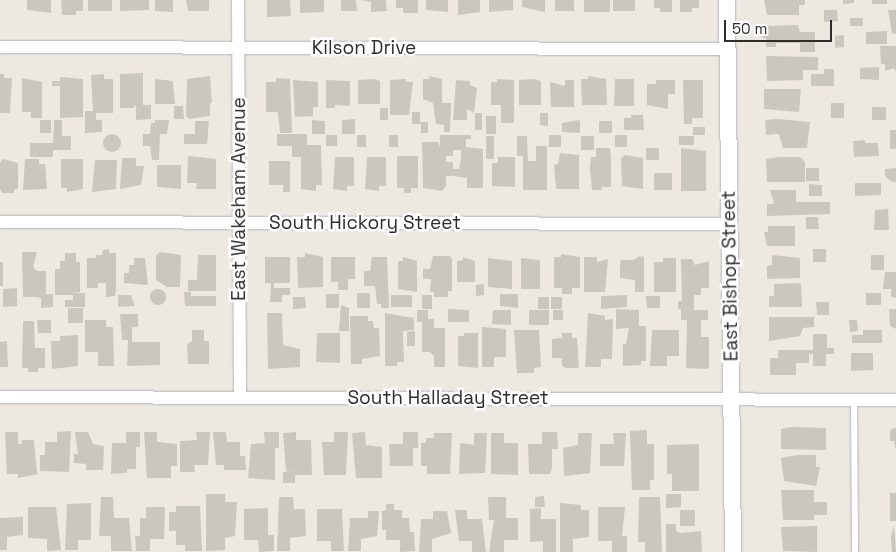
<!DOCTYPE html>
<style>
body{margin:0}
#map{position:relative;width:896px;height:552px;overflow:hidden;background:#eee9e0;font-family:"Space Grotesk",sans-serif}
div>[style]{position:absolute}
.building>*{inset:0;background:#cac7be}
.round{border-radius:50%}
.roads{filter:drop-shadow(0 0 1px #b3b5c0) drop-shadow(0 0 1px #b3b5c0)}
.service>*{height:6px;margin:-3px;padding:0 3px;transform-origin:3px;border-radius:3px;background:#fff}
.minor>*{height:12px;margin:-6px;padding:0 6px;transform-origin:6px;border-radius:6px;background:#fff}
.tertiary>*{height:16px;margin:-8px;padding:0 8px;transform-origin:8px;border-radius:8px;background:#fff}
span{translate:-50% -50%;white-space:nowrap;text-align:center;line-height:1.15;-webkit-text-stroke:5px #fff;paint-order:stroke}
.street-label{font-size:19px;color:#2d2d2d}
.scale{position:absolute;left:724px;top:20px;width:108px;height:22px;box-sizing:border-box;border:2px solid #2d2d2d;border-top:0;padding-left:6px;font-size:15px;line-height:18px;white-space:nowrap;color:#2d2d2d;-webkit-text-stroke:4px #fff;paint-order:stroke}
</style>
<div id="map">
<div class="building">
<div style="clip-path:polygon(27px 0,51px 0,51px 13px,27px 10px)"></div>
<div style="clip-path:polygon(61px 0,83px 0,83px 11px,76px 11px,76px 15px,62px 15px)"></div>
<div style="clip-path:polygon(88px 0,112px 0,112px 11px,88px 11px)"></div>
<div style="clip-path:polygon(120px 0,149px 0,149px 10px,120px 11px)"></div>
<div style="clip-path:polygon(155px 0,173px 0,173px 12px,155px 11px)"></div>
<div style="clip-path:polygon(186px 0,209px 0,209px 11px,188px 11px)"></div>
<div style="clip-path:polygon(267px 0,290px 0,291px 16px,267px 17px)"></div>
<div style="clip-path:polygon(300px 0,324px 0,324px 12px,300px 13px)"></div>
<div style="clip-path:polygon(341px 0,356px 0,357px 11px,341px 11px)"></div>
<div style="clip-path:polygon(361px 0,386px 0,387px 11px,371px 12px,371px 2px)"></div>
<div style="clip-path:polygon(396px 0,418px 0,418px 13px,403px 13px,403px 8px,396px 8px)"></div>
<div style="clip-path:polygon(426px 0,448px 0,448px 12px,426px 10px)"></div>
<div style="clip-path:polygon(458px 0,480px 0,480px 12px,458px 15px)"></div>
<div style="clip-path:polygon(489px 0,513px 0,513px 10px,489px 12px)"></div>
<div style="clip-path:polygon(522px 0,545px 0,545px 12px,522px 7px)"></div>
<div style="clip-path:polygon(555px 0,574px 0,574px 11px,555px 11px)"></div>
<div style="clip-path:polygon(584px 0,610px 0,610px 12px,584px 12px)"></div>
<div style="clip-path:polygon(613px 0,635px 0,635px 11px,613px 11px)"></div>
<div style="clip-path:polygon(654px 0,672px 0,672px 12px,660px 12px,660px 8px,654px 8px)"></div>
<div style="clip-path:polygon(680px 0,699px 0,699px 8px,692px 8px,692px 12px,680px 12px)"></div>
<div style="clip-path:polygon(764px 0,805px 0,805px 5px,799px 5px,799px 15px,767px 15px)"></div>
<div style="clip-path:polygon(843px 0,854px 0,854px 3px,843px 4px)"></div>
<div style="clip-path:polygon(872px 0,887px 0,887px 4px,872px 4px)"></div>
<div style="clip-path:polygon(824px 10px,837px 10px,838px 21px,824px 22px)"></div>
<div style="clip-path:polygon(888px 10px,896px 10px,896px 34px,892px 33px)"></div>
<div style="clip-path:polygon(850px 18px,863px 18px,863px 26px,850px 26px)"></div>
<div style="clip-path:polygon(798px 25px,800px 32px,815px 32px,815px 52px,800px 52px,800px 43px,776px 43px,776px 47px,766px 47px,766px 38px,762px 38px,765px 26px)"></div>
<div style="clip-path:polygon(887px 31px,887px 44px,866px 44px,866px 32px)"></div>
<div style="clip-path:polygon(844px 35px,844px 47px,835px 48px,835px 36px)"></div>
<div style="clip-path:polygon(880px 46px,896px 46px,896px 72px,894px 68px,885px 71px,885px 64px,881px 64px)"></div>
<div style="clip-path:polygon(766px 56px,818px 57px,818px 70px,803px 70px,803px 80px,767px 81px)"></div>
<div style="clip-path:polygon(879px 67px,879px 80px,860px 79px,860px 68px)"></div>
<div style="clip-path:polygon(824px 69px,834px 69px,834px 86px,811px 86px,811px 74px,824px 74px)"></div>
<div style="clip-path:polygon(143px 73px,143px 105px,151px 105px,151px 119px,136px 120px,136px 105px,133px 108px,120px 108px,120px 74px)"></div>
<div style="clip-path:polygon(0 74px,4px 74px,4px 78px,12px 78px,10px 113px,0 113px)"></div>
<div style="clip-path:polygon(104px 74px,104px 79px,113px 79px,113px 113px,96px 113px,96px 120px,102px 120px,102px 132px,85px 133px,85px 111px,93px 111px,91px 75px)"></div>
<div style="clip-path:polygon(210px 76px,212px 103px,210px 103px,210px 116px,189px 119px,186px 116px,187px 79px)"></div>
<div style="clip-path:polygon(429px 76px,442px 79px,442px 103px,451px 103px,450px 132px,444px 132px,444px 125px,436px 124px,433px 103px,423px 99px,423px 79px,429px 79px)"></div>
<div style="clip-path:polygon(588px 76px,606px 79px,607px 105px,582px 105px,581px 79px,588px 79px)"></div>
<div style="clip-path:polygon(60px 77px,83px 79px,83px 117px,60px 118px,60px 86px,52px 86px,52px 81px,60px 81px)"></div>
<div style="clip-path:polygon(22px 78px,42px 82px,42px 118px,31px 118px,31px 112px,22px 112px)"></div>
<div style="clip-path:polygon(276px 78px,290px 79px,292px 133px,280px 133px,278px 112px,266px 112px,266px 82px,276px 82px)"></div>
<div style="clip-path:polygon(155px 79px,173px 81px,175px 104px,155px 104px)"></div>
<div style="clip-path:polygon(374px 79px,380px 81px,380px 104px,358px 104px,358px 80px)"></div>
<div style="clip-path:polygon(406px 79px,406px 82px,413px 82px,409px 115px,390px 115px,390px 80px)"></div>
<div style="clip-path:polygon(497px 79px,514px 80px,514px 123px,501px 123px,501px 105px,491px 105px,491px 82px,497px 82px)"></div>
<div style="clip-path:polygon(535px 79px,541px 81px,541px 105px,519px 105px,519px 80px)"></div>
<div style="clip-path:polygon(615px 79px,634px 79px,634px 106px,614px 106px)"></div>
<div style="clip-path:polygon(293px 80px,318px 82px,318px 107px,313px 107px,313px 116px,295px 117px)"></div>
<div style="clip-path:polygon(326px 80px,350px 81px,350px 106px,335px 105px,335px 108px,326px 108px)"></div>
<div style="clip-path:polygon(456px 80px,470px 81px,470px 85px,477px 88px,474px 113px,467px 109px,467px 120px,453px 120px)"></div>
<div style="clip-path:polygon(565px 80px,574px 80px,574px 107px,551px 107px,550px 82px,565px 86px)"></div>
<div style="clip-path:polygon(656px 80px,675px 80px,675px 94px,668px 94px,668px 109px,647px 105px,647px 84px,656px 84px)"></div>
<div style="clip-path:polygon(683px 80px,703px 80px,703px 118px,692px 118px,692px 124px,684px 124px)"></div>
<div style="clip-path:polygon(764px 89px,801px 89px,799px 112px,764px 109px)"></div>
<div style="clip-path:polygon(831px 103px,844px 103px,844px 118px,831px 118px)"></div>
<div style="clip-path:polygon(174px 106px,183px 106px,184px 119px,174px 119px)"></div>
<div style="clip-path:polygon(872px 107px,886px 107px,886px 120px,872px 120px)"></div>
<div style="clip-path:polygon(380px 108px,388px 108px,388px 120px,380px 120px)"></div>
<div style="clip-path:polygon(412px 112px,420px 112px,420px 122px,428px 122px,428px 133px,421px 133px,421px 124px,412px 124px)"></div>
<div style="clip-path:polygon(475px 113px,482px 113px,482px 130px,475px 130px)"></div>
<div style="clip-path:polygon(540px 113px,548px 113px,548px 126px,540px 125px)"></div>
<div style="clip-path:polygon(631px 115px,643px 115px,644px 130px,624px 130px,624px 118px,631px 118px)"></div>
<div style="clip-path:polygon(486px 116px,496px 116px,496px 134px,486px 134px)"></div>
<div style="clip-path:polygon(355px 119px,355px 134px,342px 134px,342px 120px)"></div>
<div style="clip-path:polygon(778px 119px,810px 122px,807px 148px,783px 148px,779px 134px,766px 135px,765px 120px)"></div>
<div style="clip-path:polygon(40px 120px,51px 120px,51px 133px,40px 133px)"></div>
<div style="clip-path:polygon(54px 120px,62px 120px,62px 136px,71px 136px,71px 150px,53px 150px,53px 157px,30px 157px,30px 143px,53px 143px)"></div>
<div style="clip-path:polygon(155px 120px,169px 120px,167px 134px,160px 134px,159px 160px,152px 160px,150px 146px,143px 146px,143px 134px,150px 134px,151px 123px,155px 123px)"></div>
<div style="clip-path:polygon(312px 120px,325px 121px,325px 134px,312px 134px)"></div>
<div style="clip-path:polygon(580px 120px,580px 133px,562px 132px,562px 123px)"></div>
<div style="clip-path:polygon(195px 121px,209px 121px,207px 144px,184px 144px,184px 134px,195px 134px)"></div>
<div style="clip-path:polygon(599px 121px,612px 121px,612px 133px,599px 133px)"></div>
<div style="clip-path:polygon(693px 127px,705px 127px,705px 135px,693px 135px)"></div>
<div style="clip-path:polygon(890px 130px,896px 130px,896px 149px,890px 149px)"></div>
<div style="clip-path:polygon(277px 134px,307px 134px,307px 145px,321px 145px,322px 185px,316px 185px,316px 191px,301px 189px,301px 157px,292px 157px,292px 146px,277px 146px)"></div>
<div class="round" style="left:103px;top:134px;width:18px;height:18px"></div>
<div style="clip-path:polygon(326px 135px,337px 135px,337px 146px,326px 146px)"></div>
<div style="clip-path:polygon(357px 135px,366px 135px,366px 147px,357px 147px)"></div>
<div style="clip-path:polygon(389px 135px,398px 135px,398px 147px,389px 147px)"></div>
<div style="clip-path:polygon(440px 135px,453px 135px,453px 156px,446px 156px,446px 162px,453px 162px,453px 169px,459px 169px,461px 160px,461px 150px,453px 150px,453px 135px,471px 135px,471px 139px,466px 139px,466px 147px,483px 149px,483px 188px,467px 188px,467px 178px,453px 176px,446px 176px,446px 186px,442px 191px,423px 188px,422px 142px,438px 142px,440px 147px)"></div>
<div style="clip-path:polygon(549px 135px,561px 135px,561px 147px,549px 147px)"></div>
<div style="clip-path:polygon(615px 135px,627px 135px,627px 147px,615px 147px)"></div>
<div style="clip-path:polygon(486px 136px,494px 136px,494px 159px,486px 159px)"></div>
<div style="clip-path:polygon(517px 136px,527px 136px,528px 161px,536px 161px,536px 146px,547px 146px,547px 190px,523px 190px,523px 156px,517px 156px)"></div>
<div style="clip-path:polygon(581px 136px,594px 136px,594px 150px,581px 150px)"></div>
<div style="clip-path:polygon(679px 136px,694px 136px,694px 145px,679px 145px)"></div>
<div style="clip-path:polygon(865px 140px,865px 143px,878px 143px,879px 156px,854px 157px,853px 141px)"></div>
<div style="clip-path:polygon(596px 148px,610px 148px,611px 157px,611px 187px,602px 187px,602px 190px,592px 190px,590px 169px,591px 157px,596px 157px)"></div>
<div style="clip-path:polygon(646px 148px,659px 148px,659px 160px,646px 160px)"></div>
<div style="clip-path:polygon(681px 148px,706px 151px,706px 191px,681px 191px)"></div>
<div style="clip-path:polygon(560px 153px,579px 155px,579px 189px,556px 189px,554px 165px,558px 164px)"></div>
<div style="clip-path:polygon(625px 155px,643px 158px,643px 189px,622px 186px,621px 158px)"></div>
<div style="clip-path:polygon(188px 156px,216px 159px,216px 189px,196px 189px,197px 183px,187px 183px)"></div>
<div style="clip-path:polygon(397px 156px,418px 156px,418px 188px,411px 188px,411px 193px,404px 193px,404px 188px,397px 188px)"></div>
<div style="clip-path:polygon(335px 157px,354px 157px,354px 186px,347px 186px,347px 191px,333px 189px)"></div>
<div style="clip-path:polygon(367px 157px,386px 157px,386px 186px,379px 186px,379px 191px,365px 189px)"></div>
<div style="clip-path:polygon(498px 157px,515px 157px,515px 187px,492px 186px,492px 163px,498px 163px)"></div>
<div style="clip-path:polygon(779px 157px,800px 157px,805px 162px,805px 182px,767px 182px,766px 159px)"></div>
<div style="clip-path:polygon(122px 158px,136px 158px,136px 166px,144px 166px,141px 185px,120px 189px)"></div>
<div style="clip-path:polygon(3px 159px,18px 163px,18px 189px,14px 189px,14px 193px,2px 193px,0 189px,0 163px)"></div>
<div style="clip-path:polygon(25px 159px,39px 159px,39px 164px,45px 164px,47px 189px,23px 190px)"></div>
<div style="clip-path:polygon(61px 159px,83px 159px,83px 189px,67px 192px,67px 188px,61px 188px)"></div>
<div style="clip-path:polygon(95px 160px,117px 160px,116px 189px,92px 192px)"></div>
<div style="clip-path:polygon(269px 161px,290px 161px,290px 192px,283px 192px,283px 185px,269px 185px)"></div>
<div style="clip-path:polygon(157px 165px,181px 165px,181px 189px,157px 187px)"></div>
<div style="clip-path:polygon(806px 168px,819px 168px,819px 181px,806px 181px)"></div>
<div style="clip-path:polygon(896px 168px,896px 182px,892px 182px,885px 176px,885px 169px)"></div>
<div style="clip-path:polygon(654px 173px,672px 173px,672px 190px,654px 190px)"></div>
<div style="clip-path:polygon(855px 183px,881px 183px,881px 195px,855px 196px)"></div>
<div style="clip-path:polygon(809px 184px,822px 185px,822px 196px,809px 196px)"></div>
<div style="clip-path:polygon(770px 190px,796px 190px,796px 202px,830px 202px,830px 214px,767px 216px,767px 204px,774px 204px)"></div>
<div style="clip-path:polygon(888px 209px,889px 230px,874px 230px,875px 210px)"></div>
<div style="clip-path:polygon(806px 217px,818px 217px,819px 229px,806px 229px)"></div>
<div style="clip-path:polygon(768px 226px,795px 226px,795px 246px,767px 246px,764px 232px,768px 232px)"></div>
<div style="clip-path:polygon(109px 249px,109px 253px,116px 253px,116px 289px,115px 296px,106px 297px,106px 283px,98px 283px,98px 288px,87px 288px,87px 258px,96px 258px,96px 255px,102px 255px,103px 250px)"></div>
<div style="clip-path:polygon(813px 249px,826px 249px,826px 262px,813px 262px)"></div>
<div style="clip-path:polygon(22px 252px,37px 252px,33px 267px,37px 271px,46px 271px,46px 294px,53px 294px,53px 307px,41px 308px,41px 298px,37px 297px,23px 297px)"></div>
<div style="clip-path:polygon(160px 252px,181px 255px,180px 287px,167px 287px,156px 280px,156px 255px)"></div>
<div style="clip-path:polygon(65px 253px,76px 253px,76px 262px,80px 262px,80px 292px,72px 293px,85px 293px,85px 307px,65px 307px,65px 300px,73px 300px,73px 295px,55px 295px,55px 269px,60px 269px,60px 261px,65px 261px)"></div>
<div style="clip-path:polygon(305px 253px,323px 257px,323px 287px,298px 288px,297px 257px,305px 257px)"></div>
<div style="clip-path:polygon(561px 254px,580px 257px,580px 288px,572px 288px,572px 294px,562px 294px,562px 288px,554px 288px,554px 257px,561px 257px)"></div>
<div style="clip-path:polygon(198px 255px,216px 255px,216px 291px,188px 291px,188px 280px,197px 280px)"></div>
<div style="clip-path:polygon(772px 255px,800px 258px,800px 278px,767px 279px,767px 266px,772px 265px)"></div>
<div style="clip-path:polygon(871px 255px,884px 255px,884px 270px,871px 270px)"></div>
<div style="clip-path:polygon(433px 256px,450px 256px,452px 259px,452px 291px,448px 291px,448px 297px,434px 297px,434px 292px,430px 292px,431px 279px,423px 279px,423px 269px,430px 269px)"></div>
<div style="clip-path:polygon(640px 256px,644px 257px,644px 292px,635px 292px,635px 280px,620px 278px,620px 264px,621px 260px,633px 260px)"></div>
<div style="clip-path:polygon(265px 257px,290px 257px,290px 283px,274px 283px,274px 288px,290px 288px,290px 295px,282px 295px,282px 302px,270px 302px,271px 283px,265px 283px)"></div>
<div style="clip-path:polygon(331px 257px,355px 257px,355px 279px,348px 279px,348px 290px,338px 290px,338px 282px,331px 282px)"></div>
<div style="clip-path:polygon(372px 257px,387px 257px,389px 308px,381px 308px,381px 304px,377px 304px,375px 286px,364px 286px,364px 271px,370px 271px)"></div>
<div style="clip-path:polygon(403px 257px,417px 261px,417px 292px,398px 289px,398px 261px,403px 261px)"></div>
<div style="clip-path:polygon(463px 257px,475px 261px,475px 282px,457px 282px,457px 261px,463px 260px)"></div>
<div style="clip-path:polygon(584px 257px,597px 257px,597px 262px,608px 259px,605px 292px,584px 292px)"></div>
<div style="clip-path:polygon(134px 258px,145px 258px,148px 285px,124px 283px,124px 273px,129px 273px,129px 265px,134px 265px)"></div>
<div style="clip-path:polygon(488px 258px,512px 261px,512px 289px,488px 287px)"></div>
<div style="clip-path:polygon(521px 258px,540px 260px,540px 289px,521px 289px)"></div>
<div style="clip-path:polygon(663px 258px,676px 258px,676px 292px,654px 292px,654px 262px,663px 262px)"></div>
<div style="clip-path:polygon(681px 259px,692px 259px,695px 265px,709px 261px,709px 288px,701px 288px,701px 295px,694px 295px,694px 310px,708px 310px,708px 320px,701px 320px,701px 337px,709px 337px,709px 368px,706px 369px,686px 368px,687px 320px,681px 320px,681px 309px,678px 309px,678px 301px,682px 301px)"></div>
<div style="clip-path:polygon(0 262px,3px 262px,3px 286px,0 286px)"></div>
<div style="clip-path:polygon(885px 272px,896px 272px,896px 298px,891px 297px,891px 289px,883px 289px)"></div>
<div style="clip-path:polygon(801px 283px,802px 307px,769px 307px,769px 296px,774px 296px,774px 284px)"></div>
<div style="clip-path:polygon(484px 284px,484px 295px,476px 296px,476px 285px)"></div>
<div style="clip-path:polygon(17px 288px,17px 306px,3px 307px,3px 289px)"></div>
<div class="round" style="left:150px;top:289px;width:16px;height:16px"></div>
<div style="clip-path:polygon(184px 292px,191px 292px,191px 296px,216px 296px,216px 306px,185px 306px)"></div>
<div style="clip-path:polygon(357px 293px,370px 293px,370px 308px,357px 308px)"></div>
<div style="clip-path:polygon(866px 293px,881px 293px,881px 305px,866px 305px)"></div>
<div style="clip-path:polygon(326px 294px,339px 294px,339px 308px,326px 308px)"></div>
<div style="clip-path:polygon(500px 294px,518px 294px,518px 308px,500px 306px)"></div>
<div style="clip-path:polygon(118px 295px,131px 295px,135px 306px,118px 307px)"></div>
<div style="clip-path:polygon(391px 295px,412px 295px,412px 307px,391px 307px)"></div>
<div style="clip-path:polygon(422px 295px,432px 295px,432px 309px,422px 309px)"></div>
<div style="clip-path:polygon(627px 295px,627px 307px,601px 309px,601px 296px)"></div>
<div style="clip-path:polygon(646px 296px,660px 296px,660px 308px,647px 308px)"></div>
<div style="clip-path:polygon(293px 297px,305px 297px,306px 308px,293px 309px)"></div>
<div style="clip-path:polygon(538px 297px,549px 297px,549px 309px,538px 309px)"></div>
<div style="clip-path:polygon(551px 297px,562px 297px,562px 309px,551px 309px)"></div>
<div style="clip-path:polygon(816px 302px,829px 302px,829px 315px,817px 315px)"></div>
<div style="clip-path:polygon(341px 305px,349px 308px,349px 331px,339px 331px)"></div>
<div style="clip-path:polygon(68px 308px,83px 308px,83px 323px,68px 323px)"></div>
<div style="clip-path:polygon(448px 309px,469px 310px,469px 322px,448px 322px)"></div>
<div style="clip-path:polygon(616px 309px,639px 310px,639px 326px,646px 326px,646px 361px,641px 361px,641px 365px,623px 366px,623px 344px,626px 344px,629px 328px,616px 329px)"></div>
<div style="clip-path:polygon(889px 309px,896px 309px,896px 329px,890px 326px)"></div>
<div style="clip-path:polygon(417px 310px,428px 310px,428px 319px,434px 319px,434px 328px,445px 328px,445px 367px,434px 367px,434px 356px,430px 352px,422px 352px,422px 322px,417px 322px)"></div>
<div style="clip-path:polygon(493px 310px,511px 310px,511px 325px,492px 324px)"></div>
<div style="clip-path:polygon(529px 310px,549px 310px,549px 325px,529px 325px)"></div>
<div style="clip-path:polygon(553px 310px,563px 310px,563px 320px,553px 320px)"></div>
<div style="clip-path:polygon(267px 313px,282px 313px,283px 345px,300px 349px,300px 367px,268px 369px)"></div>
<div style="clip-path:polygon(385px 313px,414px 318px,414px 330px,403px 331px,404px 362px,397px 362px,397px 366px,385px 366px)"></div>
<div style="clip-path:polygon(588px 313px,605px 316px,605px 320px,613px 319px,612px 359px,601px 359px,601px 367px,585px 367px)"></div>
<div style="clip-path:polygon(120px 314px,138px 314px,138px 327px,132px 327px,132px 342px,160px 342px,160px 365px,127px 366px,128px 340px,122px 340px)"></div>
<div style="clip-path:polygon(350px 316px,368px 316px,368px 321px,373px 321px,374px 328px,379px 328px,380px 356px,362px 359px,362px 364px,351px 364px)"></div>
<div style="clip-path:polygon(769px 317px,814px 317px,814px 327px,803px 328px,800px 336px,769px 341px)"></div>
<div style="clip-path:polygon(37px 320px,51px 320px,51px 333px,38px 333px)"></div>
<div style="clip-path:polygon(85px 320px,106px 320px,106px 327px,113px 327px,114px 366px,98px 366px,98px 352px,85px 352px)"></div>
<div style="clip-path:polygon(849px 320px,857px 320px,858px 331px,850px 332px)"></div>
<div style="clip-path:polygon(23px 321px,34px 321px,35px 348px,45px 348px,45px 368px,38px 368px,38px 372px,28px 372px,28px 368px,22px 368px)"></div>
<div style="clip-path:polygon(482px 327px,506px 329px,506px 357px,494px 357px,494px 367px,482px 367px)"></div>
<div style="clip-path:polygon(192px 330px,204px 330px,204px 341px,209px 341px,209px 364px,188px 364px,187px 344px,192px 341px)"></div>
<div style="clip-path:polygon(514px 330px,539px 330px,541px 367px,534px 368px,534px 373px,517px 373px)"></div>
<div style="clip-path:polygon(652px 330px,679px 330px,679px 356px,667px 356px,667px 366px,650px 366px)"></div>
<div style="clip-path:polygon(863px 330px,882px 330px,882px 343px,852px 343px,852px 335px,863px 335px)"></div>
<div style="clip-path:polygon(415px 331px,415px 346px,407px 346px,407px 332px)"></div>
<div style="clip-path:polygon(317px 333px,340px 333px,340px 363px,316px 362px)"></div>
<div style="clip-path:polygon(464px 333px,478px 333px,478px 368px,458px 366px,458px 336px,464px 336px)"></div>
<div style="clip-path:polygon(562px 333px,572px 333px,572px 338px,577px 338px,579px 368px,566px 368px,562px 366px,562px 358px,552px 358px,552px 339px,562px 338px)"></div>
<div style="clip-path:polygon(813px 334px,827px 334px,827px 348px,834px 348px,834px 354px,826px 354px,826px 366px,813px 366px,813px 354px,809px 354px,809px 363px,796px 363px,796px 375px,770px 375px,770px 358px,778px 358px,778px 350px,813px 350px)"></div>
<div style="clip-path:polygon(78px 335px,78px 366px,52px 369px,51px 341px,60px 341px,60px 336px)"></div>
<div style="clip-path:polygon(7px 341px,8px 367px,0 367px,0 342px)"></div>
<div style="clip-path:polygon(851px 353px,873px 353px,873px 370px,851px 371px)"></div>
<div style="clip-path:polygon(792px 427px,826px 428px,826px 450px,781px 449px,781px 429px)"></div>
<div style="clip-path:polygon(894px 428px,896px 428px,896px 450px,894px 441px,890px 441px,890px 430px)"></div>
<div style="clip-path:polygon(647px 430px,647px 444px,654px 444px,654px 480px,650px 480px,650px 490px,632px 490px,630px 431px)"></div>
<div style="clip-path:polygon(71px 431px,69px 472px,40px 471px,40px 455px,45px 455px,45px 442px,57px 442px,57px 432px)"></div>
<div style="clip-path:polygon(5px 432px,18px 432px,18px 444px,22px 444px,22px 440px,34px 440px,37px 474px,18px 478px,18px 474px,7px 474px)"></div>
<div style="clip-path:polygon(75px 432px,88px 432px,93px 444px,104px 446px,103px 470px,86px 470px,86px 464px,74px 463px,74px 454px,78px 454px)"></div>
<div style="clip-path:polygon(126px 432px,140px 432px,140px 447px,136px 447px,136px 469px,127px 469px,127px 473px,111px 474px,112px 443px,126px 443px)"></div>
<div style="clip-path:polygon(144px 432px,157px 432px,157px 442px,177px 444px,177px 466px,171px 466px,171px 478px,147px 478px)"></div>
<div style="clip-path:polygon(196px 432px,210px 432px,208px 465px,194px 465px,195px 472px,180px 472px,180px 441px,197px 440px)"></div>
<div style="clip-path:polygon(213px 432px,226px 432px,227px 442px,240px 442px,240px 456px,245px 456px,246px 470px,224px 470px,224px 465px,216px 465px)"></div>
<div style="clip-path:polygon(264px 432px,279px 432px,279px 448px,275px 448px,275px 480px,248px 478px,251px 444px,265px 443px)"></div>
<div style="clip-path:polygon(296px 432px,296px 440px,311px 440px,312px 475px,295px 475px,295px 483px,283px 483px,283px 472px,296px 470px,286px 471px,283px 433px)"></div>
<div style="clip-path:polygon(334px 432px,348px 432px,346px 475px,324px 475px,322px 442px,334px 442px)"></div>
<div style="clip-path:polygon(365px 432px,366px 445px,382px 447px,382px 478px,356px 478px,352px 433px)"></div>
<div style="clip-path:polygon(403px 432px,418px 432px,418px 448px,413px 448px,413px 466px,390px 466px,389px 444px,403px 444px)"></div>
<div style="clip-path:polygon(542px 432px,557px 432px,558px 449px,552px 449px,552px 468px,550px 474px,529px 474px,528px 444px,542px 444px)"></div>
<div style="clip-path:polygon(434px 433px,452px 433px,450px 474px,427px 474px,427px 466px,421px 466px,421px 443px,426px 443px,426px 438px,434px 438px)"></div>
<div style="clip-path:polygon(474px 433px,487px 433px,485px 473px,459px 474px,460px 443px,474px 445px)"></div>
<div style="clip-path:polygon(491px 433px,504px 433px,504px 443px,518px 443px,518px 475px,491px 474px)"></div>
<div style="clip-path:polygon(578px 433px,592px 433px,590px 473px,564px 476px,563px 448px,578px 445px)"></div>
<div style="clip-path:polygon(613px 433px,626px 433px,624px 466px,600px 466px,600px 444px,614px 444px)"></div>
<div style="clip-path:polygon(699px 444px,699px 491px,672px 491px,672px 474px,667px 474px,667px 445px)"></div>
<div style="clip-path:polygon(796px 455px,816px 455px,816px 467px,820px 467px,816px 486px,784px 481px,781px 458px)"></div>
<div style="clip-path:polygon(781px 490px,814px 490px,814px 502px,827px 502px,827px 515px,814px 515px,814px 520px,783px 520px)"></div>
<div style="clip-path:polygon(890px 493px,896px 493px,896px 521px,890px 521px)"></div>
<div style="clip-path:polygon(206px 494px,225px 494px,225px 502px,237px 502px,235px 536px,225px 538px,225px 550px,206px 551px)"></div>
<div style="clip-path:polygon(666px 494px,681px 494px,681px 507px,666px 508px)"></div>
<div style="clip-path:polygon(544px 496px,545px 507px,535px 507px,535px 497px)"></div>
<div style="clip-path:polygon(101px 497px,113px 497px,114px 518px,129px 518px,132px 551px,111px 551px,111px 536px,99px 536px)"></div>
<div style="clip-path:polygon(279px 497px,293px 497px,294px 509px,305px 509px,306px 536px,290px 538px,290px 551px,277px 551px)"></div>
<div style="clip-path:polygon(488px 497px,506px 497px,506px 518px,518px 518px,518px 540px,504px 540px,504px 552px,489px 552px,494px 520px,489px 520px)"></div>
<div style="clip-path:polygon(639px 497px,660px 497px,662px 552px,645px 552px,645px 542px,638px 542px)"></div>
<div style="clip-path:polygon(91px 503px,91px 540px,78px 540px,78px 550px,65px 550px,67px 504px)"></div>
<div style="clip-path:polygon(560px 503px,581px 505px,581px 510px,589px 510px,589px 537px,573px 539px,573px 552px,560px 552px)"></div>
<div style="clip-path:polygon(386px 504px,394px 504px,394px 510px,402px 510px,402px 518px,409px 518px,410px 532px,414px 532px,415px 551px,400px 552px,400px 540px,386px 540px,386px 530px,382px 530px,382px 511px,386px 510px)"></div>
<div style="clip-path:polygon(176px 506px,200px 506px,202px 551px,185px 551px,185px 545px,176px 545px,176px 531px,169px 531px,169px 512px,176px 512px)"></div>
<div style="clip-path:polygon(28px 507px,56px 507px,61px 550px,47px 551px,47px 539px,28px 538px)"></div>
<div style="clip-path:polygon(146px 507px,165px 507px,164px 539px,150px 539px,150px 551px,136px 551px,135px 536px,140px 536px,140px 518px,146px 518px)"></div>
<div style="clip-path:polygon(598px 507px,625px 507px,622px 536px,627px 536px,627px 552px,612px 552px,612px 541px,598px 541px)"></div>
<div style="clip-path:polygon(268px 508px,268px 535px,274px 535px,274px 551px,259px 552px,258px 540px,244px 540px,244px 509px)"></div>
<div style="clip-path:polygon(541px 508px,541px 519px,556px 519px,556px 552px,543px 552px,543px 541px,530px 542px,530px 509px)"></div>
<div style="clip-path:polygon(317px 509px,342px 509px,344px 551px,331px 551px,331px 541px,317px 541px)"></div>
<div style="clip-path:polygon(455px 510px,467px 510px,467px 519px,482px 519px,486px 552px,472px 552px,472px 541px,459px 541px)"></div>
<div style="clip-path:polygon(680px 510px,695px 510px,695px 526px,680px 526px)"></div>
<div style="clip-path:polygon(368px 511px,379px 511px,377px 536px,361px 539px,361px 551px,348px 551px,350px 518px,368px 518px)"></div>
<div style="clip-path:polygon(433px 511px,447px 511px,451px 533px,432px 539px,432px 552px,419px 552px,421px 519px,433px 519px)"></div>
<div style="clip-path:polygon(23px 517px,23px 535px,7px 537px,7px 550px,0 550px,0 518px)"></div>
<div style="clip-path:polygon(666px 524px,676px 524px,676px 531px,681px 533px,701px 531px,702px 552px,666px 552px)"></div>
<div style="clip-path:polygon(894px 525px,896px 552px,892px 552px,891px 537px)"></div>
<div style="clip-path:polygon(817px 526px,817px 552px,783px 551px,781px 527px)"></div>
</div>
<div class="roads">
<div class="service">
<div style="left:854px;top:400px;width:152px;rotate:89.6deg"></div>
</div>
<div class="minor">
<div style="left:238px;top:0;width:398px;rotate:89.7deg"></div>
<div style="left:0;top:47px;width:728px;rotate:0.16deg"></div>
<div style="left:0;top:222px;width:730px;rotate:0.16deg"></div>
<div style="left:0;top:397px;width:896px;rotate:0.19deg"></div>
</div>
<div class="tertiary">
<div style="left:727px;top:0;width:552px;rotate:89.38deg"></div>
</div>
</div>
<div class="street-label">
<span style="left:364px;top:48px">Kilson Drive</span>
<span style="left:239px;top:199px;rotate:-90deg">East Wakeham Avenue</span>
<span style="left:365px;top:223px">South Hickory Street</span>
<span style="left:730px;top:276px;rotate:-91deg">East Bishop Street</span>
<span style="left:448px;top:398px">South Halladay Street</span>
</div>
<div class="scale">50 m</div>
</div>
